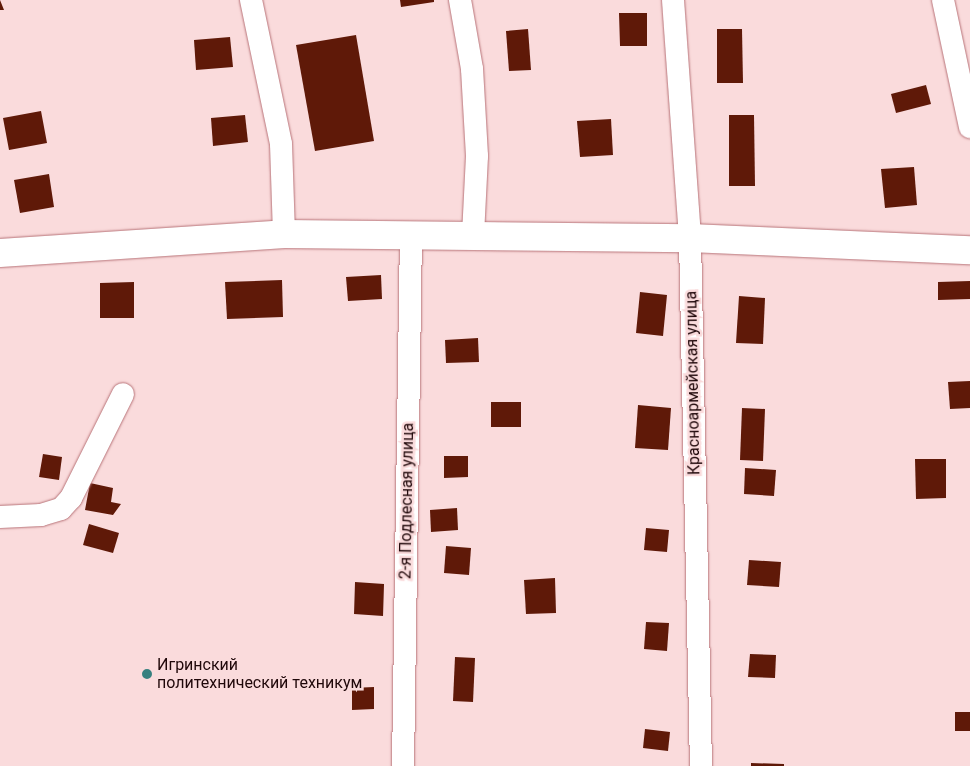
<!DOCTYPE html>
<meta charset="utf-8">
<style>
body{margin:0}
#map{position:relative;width:970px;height:766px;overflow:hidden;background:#fadbdc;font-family:Roboto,sans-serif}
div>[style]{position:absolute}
.building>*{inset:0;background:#5f1908}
.roads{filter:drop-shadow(0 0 1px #b87479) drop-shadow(0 0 1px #b87479)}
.street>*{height:22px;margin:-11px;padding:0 11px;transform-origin:11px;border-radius:11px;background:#fff}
.secondary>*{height:28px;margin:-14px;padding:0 14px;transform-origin:14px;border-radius:14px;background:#fff}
.dots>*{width:14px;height:14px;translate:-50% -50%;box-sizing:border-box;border:2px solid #fadbdc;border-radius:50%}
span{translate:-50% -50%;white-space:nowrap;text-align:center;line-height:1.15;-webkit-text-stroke:5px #fadbdc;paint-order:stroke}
.street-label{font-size:16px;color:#1f0709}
.poi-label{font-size:16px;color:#1f0709}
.left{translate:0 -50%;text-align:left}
</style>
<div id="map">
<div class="building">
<div style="clip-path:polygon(0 0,4px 10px,0 10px)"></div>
<div style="clip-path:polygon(400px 0,434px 0,434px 2px,401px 7px)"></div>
<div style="clip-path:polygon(619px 13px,647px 13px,647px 46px,620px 46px)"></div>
<div style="clip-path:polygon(528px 29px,531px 70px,509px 71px,506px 31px)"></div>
<div style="clip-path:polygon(717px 29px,742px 29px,743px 83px,717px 83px)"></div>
<div style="clip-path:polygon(356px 35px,374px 141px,315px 151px,296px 45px)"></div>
<div style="clip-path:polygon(230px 37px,233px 67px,196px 70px,194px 40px)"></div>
<div style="clip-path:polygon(926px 85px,931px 104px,896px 113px,891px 94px)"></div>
<div style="clip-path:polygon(41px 111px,47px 143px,9px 150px,3px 118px)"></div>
<div style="clip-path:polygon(245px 115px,248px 142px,213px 146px,211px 118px)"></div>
<div style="clip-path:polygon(729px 115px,754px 115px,755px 186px,729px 186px)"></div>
<div style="clip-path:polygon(611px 119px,613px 155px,580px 157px,577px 121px)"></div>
<div style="clip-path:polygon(914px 167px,917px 205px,885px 208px,881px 169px)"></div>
<div style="clip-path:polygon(49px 174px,54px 207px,20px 213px,14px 180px)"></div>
<div style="clip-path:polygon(381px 275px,382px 299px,348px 301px,346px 277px)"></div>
<div style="clip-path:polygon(282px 280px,283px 317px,227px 319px,225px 282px)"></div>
<div style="clip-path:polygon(970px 281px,970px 299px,938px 300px,938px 282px)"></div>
<div style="clip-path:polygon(134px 282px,134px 318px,100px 318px,100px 283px)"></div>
<div style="clip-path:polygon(640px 292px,667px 295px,663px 336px,636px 333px)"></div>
<div style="clip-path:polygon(739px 296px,765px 298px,763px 344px,736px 343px)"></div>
<div style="clip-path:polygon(478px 338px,479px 362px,446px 363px,445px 340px)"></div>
<div style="clip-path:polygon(970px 381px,970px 408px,950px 409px,948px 382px)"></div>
<div style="clip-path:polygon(491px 402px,521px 402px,521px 427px,491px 427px)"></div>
<div style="clip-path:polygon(638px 405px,671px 408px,668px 450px,635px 448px)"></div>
<div style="clip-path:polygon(742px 408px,765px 409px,763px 461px,740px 460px)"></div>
<div style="clip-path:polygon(43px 454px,62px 457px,59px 480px,39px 477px)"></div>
<div style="clip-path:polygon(444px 456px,468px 456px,468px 477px,444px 478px)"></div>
<div style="clip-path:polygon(915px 459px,946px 459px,946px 498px,916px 499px)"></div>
<div style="clip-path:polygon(745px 468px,776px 470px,774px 496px,744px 494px)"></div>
<div style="clip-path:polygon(90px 483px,113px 488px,111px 502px,121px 504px,113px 515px,85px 510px)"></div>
<div style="clip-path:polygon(457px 508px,458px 530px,431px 532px,430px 510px)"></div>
<div style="clip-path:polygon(89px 524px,119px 533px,113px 553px,83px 545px)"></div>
<div style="clip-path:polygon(646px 528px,669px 530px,667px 552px,644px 550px)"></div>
<div style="clip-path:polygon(446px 546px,471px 548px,469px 575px,444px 573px)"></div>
<div style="clip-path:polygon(749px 560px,781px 562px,779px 587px,747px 585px)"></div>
<div style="clip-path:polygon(555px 578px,556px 613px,526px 614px,524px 580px)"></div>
<div style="clip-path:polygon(355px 582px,384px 584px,383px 616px,354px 614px)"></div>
<div style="clip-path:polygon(646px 622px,669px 623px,667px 651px,644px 649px)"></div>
<div style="clip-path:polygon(750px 654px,776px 655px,775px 678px,748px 677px)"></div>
<div style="clip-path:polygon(455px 657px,475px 658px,473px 702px,453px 701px)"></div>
<div style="clip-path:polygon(374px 687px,374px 709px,352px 710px,352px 688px)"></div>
<div style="clip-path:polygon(955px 712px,970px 712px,970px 731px,955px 731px)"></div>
<div style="clip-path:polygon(645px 729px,670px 732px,668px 751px,643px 748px)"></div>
<div style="clip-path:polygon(751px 763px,784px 764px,784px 766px,751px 766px)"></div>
</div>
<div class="roads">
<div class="street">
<div style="left:251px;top:0;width:147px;rotate:78.2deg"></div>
<div style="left:281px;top:144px;width:90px;rotate:88.1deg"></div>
<div style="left:460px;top:0;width:70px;rotate:80.1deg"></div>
<div style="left:472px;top:69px;width:87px;rotate:86.7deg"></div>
<div style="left:477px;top:156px;width:80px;rotate:92.9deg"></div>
<div style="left:673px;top:0;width:239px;rotate:85.9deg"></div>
<div style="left:690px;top:238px;width:528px;rotate:88.81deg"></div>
<div style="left:943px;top:0;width:130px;rotate:78deg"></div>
<div style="left:0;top:517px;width:41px;rotate:-2.8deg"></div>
<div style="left:41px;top:515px;width:21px;rotate:-17deg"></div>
<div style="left:61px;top:509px;width:15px;rotate:-48deg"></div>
<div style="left:71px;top:498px;width:116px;rotate:-63.4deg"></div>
<div style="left:403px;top:766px;width:531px;rotate:-89.14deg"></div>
</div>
<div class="secondary">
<div style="left:0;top:253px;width:285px;rotate:-3.8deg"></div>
<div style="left:284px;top:234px;width:406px;rotate:0.6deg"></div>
<div style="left:690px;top:238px;width:280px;rotate:2.5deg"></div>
</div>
</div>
<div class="dots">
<div style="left:147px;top:674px;background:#37807f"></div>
</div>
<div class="street-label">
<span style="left:693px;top:383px;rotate:-91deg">Красноармейская улица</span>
<span style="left:407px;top:501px;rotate:-89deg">2-я Подлесная улица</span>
</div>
<div class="poi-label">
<span class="left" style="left:157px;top:674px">Игринский<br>политехнический техникум</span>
</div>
</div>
